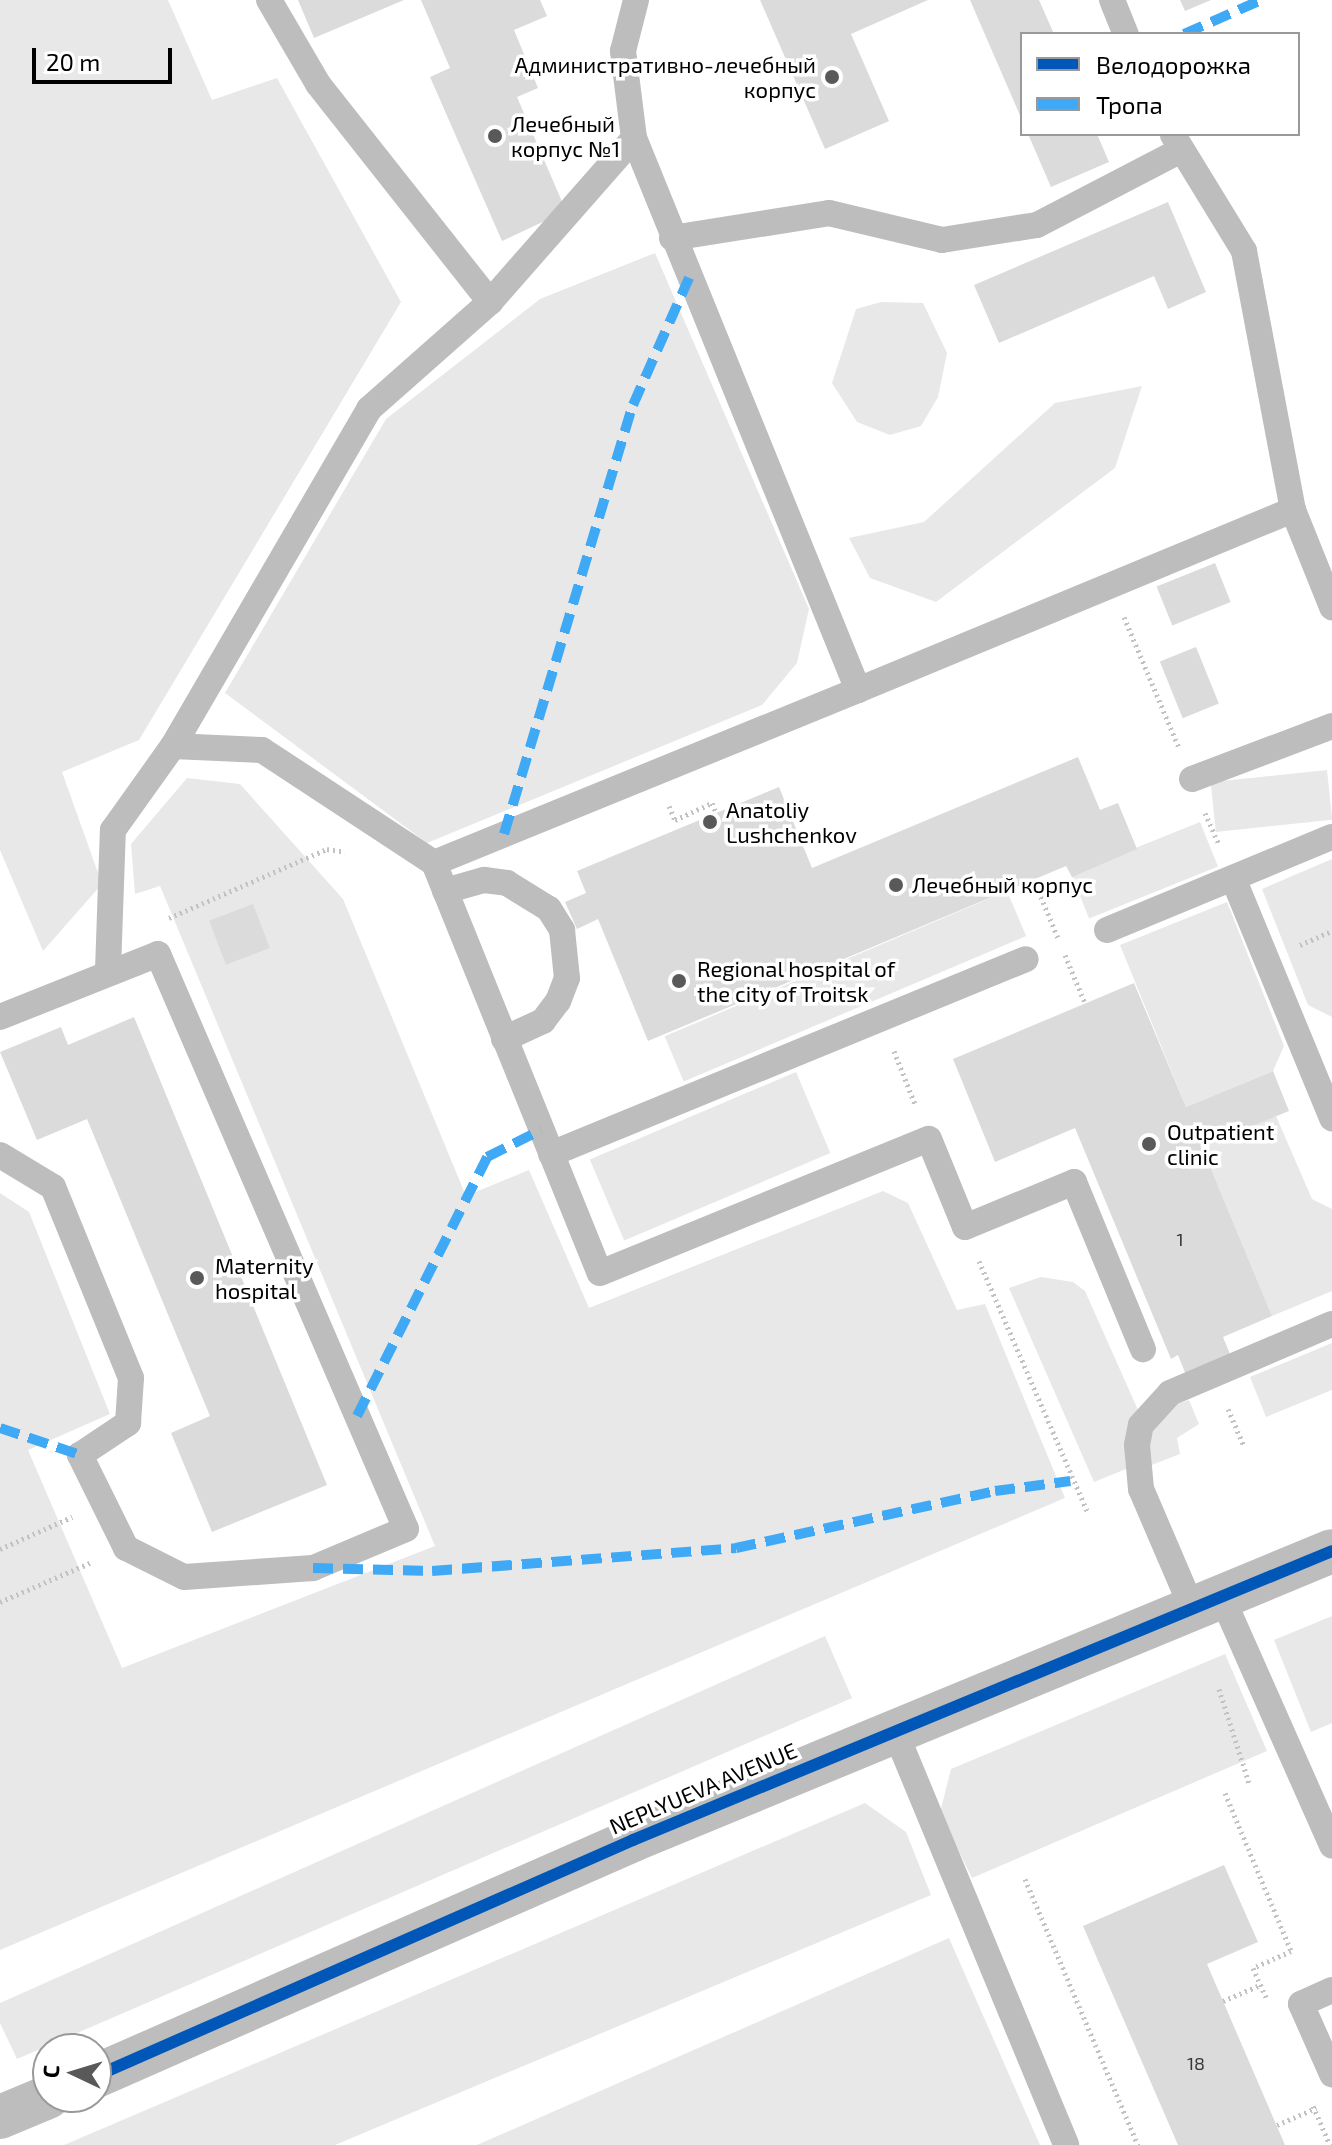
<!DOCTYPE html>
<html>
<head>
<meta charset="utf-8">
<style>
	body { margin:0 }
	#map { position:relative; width:1332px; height:2145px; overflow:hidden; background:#fff; font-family:"Exo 2",sans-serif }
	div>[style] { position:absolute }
	.green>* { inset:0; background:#e8e8e8; transform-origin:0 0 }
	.building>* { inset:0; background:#dbdbdb; transform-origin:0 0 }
	.path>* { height:5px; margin-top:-2.5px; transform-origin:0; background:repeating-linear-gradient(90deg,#c2c2c2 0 2px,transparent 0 6px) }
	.service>* { height:26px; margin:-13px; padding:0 13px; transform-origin:13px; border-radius:13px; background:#bdbdbd }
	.minor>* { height:44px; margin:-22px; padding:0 22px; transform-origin:22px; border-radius:22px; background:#bdbdbd }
	.quiet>* { height:10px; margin-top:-5px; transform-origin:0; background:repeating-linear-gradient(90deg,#3fa9f5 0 20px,transparent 0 30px) }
	.cycleway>* { height:12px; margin:-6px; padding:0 6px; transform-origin:6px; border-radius:6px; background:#0057b8 }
	.dots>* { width:22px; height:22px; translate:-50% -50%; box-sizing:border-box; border:4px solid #fff; border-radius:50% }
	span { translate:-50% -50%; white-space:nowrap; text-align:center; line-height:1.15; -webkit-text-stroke:7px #fff; paint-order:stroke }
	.number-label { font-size:18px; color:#373737 }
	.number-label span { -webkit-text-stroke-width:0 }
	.poi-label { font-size:22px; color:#000 }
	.right { translate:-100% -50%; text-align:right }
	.left { translate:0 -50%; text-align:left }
	.street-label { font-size:22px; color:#000 }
	.legend { position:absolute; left:1020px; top:32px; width:280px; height:104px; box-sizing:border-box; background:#fff; border:2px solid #999; margin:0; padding:10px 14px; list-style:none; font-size:24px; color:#000 }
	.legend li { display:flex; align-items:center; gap:16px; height:40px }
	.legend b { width:40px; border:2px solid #999 }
	.north { position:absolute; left:32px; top:2033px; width:80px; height:80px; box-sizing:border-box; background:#fff; border:2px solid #999; border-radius:50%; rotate:274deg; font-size:22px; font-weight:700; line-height:32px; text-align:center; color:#000 }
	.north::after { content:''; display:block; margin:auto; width:28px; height:36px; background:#595959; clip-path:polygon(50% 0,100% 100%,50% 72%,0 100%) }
	.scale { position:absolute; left:32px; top:48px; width:140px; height:36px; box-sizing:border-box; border:4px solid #000; border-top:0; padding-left:10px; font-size:24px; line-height:28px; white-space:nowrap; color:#000; -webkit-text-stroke:6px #fff; paint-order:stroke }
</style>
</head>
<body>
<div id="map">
	<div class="green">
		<i style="clip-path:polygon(0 0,168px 0,212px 100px,277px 78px,401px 302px,139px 740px,62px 772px,102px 884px,43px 951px,0 850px)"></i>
		<i style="clip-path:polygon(655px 253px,809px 609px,797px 663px,762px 705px,427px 843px,225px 693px,386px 419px,540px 299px)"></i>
		<i style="clip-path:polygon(881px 302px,923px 303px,947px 353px,938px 397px,921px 426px,890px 435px,857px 422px,832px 383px,856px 309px)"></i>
		<i style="clip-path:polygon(1142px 386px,1115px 468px,936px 602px,870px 578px,849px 538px,924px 522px,1055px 403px)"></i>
		<i style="left:1327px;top:770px;width:50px;height:117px;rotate:84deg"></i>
		<i style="clip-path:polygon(187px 778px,240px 784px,343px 899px,466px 1196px,529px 1170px,589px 1308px,883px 1191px,908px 1203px,957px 1310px,985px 1304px,1065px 1498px,0 1950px,0 1193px,29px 1212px,110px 1414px,28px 1450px,122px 1668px,435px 1546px,160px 886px,135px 894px,131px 844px)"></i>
		<i style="left:1200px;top:822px;width:48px;height:139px;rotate:68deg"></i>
		<i style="clip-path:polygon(1332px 859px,1332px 1017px,1308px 1005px,1262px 889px)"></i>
		<i style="left:1007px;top:891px;width:49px;height:372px;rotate:67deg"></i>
		<i style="clip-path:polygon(1227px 902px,1284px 1046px,1273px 1071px,1186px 1107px,1120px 945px)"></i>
		<i style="left:796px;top:1072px;width:88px;height:224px;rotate:67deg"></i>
		<i style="clip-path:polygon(1276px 1116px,1312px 1199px,1332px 1209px,1332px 1291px,1272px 1316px,1202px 1147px)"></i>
		<i style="clip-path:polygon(1041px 1277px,1073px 1282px,1085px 1291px,1138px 1410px,1125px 1440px,1126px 1469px,1094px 1482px,1009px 1288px)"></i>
		<i style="clip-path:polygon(1332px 1343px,1332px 1390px,1266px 1417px,1250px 1377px)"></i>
		<i style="clip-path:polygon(1189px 1400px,1199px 1424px,1177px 1438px,1180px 1454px,1149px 1466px,1149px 1440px,1158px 1421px,1172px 1406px)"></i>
		<i style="clip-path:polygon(1332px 1616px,1332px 1723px,1311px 1732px,1274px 1640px)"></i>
		<i style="clip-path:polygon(825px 1636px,852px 1698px,17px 2059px,0 2023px,0 2003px)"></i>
		<i style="clip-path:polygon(1225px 1654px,1267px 1751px,972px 1878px,940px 1813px,951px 1769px)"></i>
		<i style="clip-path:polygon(865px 1803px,906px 1832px,931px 1895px,335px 2145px,64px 2145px)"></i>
		<i style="clip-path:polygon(949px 1938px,1040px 2145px,477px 2145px)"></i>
	</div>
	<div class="building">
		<i style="clip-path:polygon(298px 0,404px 0,314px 38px)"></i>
		<i style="clip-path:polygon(421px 0,540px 0,547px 16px,514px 30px,538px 88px,517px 97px,566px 211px,502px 241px,430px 77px,450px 68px)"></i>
		<i style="clip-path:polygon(760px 0,928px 0,851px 34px,889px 121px,825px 149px)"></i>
		<i style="clip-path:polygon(970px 0,1039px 0,1054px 34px,1022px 34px,1022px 120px)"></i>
		<i style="clip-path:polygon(1180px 0,1211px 0,1185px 11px)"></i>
		<i style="clip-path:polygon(1028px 134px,1097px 134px,1109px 162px,1051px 187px)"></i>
		<i style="clip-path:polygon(1168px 202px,1206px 292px,1168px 309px,1154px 276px,999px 343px,974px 285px)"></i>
		<i style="left:1215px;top:563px;width:42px;height:63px;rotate:68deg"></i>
		<i style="left:1196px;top:647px;width:61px;height:39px;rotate:68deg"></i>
		<i style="clip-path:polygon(1078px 757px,1100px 810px,1118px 803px,1137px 849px,1072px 877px,1066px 866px,648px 1041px,598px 919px,577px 929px,565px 902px,586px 893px,577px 871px,779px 787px,812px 868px)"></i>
		<i style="left:253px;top:904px;width:47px;height:47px;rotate:69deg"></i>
		<i style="clip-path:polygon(1134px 983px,1186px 1107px,1273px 1071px,1289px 1111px,1202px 1147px,1272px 1316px,1223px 1337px,1237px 1371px,1192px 1390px,1178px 1355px,1171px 1359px,1075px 1128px,995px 1162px,953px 1059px)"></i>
		<i style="clip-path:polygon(134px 1017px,327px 1485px,212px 1532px,171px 1433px,210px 1416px,87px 1119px,37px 1140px,0 1052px,61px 1027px,68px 1045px)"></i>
		<i style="clip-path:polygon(1224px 1865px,1258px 1942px,1207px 1964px,1285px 2145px,1178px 2145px,1083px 1926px)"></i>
	</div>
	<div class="path">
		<i style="left:1124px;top:617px;width:142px;rotate:67.2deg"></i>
		<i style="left:669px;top:806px;width:15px;rotate:67deg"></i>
		<i style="left:675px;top:820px;width:41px;rotate:-24.7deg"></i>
		<i style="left:712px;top:803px;width:11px;rotate:68deg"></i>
		<i style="left:1205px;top:813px;width:34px;rotate:66deg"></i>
		<i style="left:1034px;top:880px;width:63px;rotate:67.5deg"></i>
		<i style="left:169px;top:918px;width:172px;rotate:-23.6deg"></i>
		<i style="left:327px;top:849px;width:18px;rotate:9deg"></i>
		<i style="left:1300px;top:945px;width:35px;rotate:-24deg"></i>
		<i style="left:1065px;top:955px;width:52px;rotate:67.4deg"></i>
		<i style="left:894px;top:1051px;width:57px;rotate:68.4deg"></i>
		<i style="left:979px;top:1261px;width:275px;rotate:66.6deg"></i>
		<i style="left:1228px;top:1409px;width:40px;rotate:66.6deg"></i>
		<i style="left:0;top:1549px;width:79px;rotate:-24deg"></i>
		<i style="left:0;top:1602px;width:100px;rotate:-23.5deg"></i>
		<i style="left:1219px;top:1689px;width:99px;rotate:72.3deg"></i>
		<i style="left:1225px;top:1793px;width:171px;rotate:67.3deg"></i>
		<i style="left:1291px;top:1951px;width:42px;rotate:155.9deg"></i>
		<i style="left:1253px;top:1968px;width:32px;rotate:66deg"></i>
		<i style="left:1025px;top:1879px;width:289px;rotate:67deg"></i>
		<i style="left:1223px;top:2001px;width:40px;rotate:-23.4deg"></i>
		<i style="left:1313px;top:2106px;width:43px;rotate:66.4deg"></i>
		<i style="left:1277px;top:2125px;width:43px;rotate:-23.6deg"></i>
	</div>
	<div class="service">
		<i style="left:269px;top:0;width:97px;rotate:59.7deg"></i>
		<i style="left:318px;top:84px;width:278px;rotate:51.7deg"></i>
		<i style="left:636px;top:0;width:53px;rotate:104.3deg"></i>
		<i style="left:623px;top:51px;width:88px;rotate:82.8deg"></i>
		<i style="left:634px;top:138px;width:596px;rotate:67.91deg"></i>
		<i style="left:858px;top:690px;width:458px;rotate:157.8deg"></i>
		<i style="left:434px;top:863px;width:442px;rotate:68deg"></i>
		<i style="left:600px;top:1273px;width:355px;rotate:-22.2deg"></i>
		<i style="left:929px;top:1139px;width:95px;rotate:67.8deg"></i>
		<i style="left:965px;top:1227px;width:118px;rotate:-22.4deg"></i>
		<i style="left:1074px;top:1182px;width:181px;rotate:67.6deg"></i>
		<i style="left:1112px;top:0;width:37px;rotate:68deg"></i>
		<i style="left:1173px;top:135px;width:136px;rotate:58.5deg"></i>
		<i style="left:1244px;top:251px;width:264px;rotate:79.3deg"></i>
		<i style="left:1293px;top:510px;width:105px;rotate:68.1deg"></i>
		<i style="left:672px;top:238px;width:159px;rotate:-9deg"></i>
		<i style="left:829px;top:213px;width:116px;rotate:13.4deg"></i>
		<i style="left:942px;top:240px;width:96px;rotate:-9deg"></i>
		<i style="left:1037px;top:225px;width:162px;rotate:-27.5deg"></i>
		<i style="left:858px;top:690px;width:471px;rotate:-22.5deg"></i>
		<i style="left:173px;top:746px;width:89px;rotate:2.6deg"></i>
		<i style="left:262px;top:750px;width:206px;rotate:33.3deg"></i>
		<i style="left:1192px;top:779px;width:150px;rotate:-20.7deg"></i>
		<i style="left:1233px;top:878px;width:260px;rotate:67.6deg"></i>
		<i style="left:445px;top:891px;width:41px;rotate:-15.8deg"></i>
		<i style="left:484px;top:880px;width:23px;rotate:7deg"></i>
		<i style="left:507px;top:883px;width:49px;rotate:31.8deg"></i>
		<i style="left:549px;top:909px;width:25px;rotate:58deg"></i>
		<i style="left:562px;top:930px;width:48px;rotate:84.1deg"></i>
		<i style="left:567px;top:978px;width:25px;rotate:111deg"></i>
		<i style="left:558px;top:1001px;width:25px;rotate:127deg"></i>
		<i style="left:543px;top:1021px;width:43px;rotate:155.2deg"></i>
		<i style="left:1107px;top:930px;width:243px;rotate:-22.5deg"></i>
		<i style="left:108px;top:970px;width:140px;rotate:-88deg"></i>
		<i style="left:113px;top:830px;width:103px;rotate:-54.5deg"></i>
		<i style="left:173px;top:746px;width:390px;rotate:-59.8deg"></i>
		<i style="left:369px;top:409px;width:162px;rotate:-41.5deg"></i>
		<i style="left:490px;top:302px;width:218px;rotate:-48.7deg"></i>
		<i style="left:0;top:1017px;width:170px;rotate:-21.7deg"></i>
		<i style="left:158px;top:954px;width:626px;rotate:66.67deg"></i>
		<i style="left:406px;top:1529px;width:101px;rotate:157.2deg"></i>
		<i style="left:313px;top:1568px;width:129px;rotate:176deg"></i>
		<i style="left:184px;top:1577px;width:65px;rotate:-153.4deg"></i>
		<i style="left:126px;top:1548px;width:104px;rotate:-116.3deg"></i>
		<i style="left:80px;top:1455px;width:58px;rotate:-33.7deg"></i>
		<i style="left:128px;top:1423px;width:45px;rotate:-86.2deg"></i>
		<i style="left:131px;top:1378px;width:206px;rotate:-112.2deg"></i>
		<i style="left:53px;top:1187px;width:62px;rotate:-148.9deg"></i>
		<i style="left:551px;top:1154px;width:513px;rotate:-22.32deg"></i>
		<i style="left:1221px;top:1595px;width:274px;rotate:66.1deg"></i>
		<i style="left:1192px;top:1608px;width:129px;rotate:-113.2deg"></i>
		<i style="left:1141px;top:1489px;width:44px;rotate:-95.2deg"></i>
		<i style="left:1137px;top:1445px;width:20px;rotate:-79deg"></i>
		<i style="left:1141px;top:1425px;width:43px;rotate:-47.8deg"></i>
		<i style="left:1170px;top:1393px;width:176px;rotate:-23.1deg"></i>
		<i style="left:894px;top:1729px;width:450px;rotate:67.5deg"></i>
		<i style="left:1332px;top:1990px;width:34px;rotate:156deg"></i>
		<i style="left:1301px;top:2004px;width:77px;rotate:66.1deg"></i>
	</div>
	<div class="minor">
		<i style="left:96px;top:2076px;width:587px;rotate:-23.72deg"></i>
		<i style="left:633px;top:1840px;width:756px;rotate:-22.46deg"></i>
		<i style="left:0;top:2117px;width:52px;rotate:-22.6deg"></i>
	</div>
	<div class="quiet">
		<i style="left:1184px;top:34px;width:84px;rotate:-23.8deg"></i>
		<i style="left:504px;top:834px;width:448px;rotate:-73.3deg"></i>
		<i style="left:633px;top:405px;width:139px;rotate:-66.2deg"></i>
		<i style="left:357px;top:1416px;width:290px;rotate:-63.3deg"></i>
		<i style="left:487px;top:1157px;width:60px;rotate:-26.6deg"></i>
		<i style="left:0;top:1428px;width:84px;rotate:18.6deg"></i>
		<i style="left:313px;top:1568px;width:119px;rotate:1.4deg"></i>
		<i style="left:432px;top:1571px;width:305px;rotate:-4.3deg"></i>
		<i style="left:736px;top:1548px;width:265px;rotate:-12.4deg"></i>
		<i style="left:995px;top:1491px;width:76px;rotate:-7.6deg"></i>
	</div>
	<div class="cycleway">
		<i style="left:96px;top:2076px;width:587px;rotate:-23.72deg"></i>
		<i style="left:633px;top:1840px;width:756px;rotate:-22.46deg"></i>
	</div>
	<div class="dots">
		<i style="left:832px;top:77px;background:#595959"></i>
		<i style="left:495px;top:136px;background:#595959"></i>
		<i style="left:710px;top:822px;background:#595959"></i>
		<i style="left:896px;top:885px;background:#595959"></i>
		<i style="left:679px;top:981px;background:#595959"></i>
		<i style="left:1149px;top:1144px;background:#595959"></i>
		<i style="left:197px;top:1278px;background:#595959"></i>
	</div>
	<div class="number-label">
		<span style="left:1180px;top:1239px">1</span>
		<span style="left:1196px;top:2063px">18</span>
	</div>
	<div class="poi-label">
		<span class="right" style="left:816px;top:77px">Административно-лечебный<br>корпус</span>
		<span class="left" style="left:511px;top:136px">Лечебный<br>корпус №1</span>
		<span class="left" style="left:726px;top:822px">Anatoliy<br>Lushchenkov</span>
		<span class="left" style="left:912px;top:885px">Лечебный корпус</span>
		<span class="left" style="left:697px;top:981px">Regional hospital of<br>the city of Troitsk</span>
		<span class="left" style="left:1167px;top:1144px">Outpatient<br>clinic</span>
		<span class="left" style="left:215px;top:1278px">Maternity<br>hospital</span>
	</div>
	<div class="street-label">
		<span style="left:703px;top:1788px;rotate:-23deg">NEPLYUEVA AVENUE</span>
	</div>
	<ul class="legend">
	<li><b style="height:10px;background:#0057b8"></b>Велодорожка</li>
	<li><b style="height:10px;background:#3fa9f5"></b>Тропа</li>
	</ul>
	<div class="north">С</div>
	<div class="scale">20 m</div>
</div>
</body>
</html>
